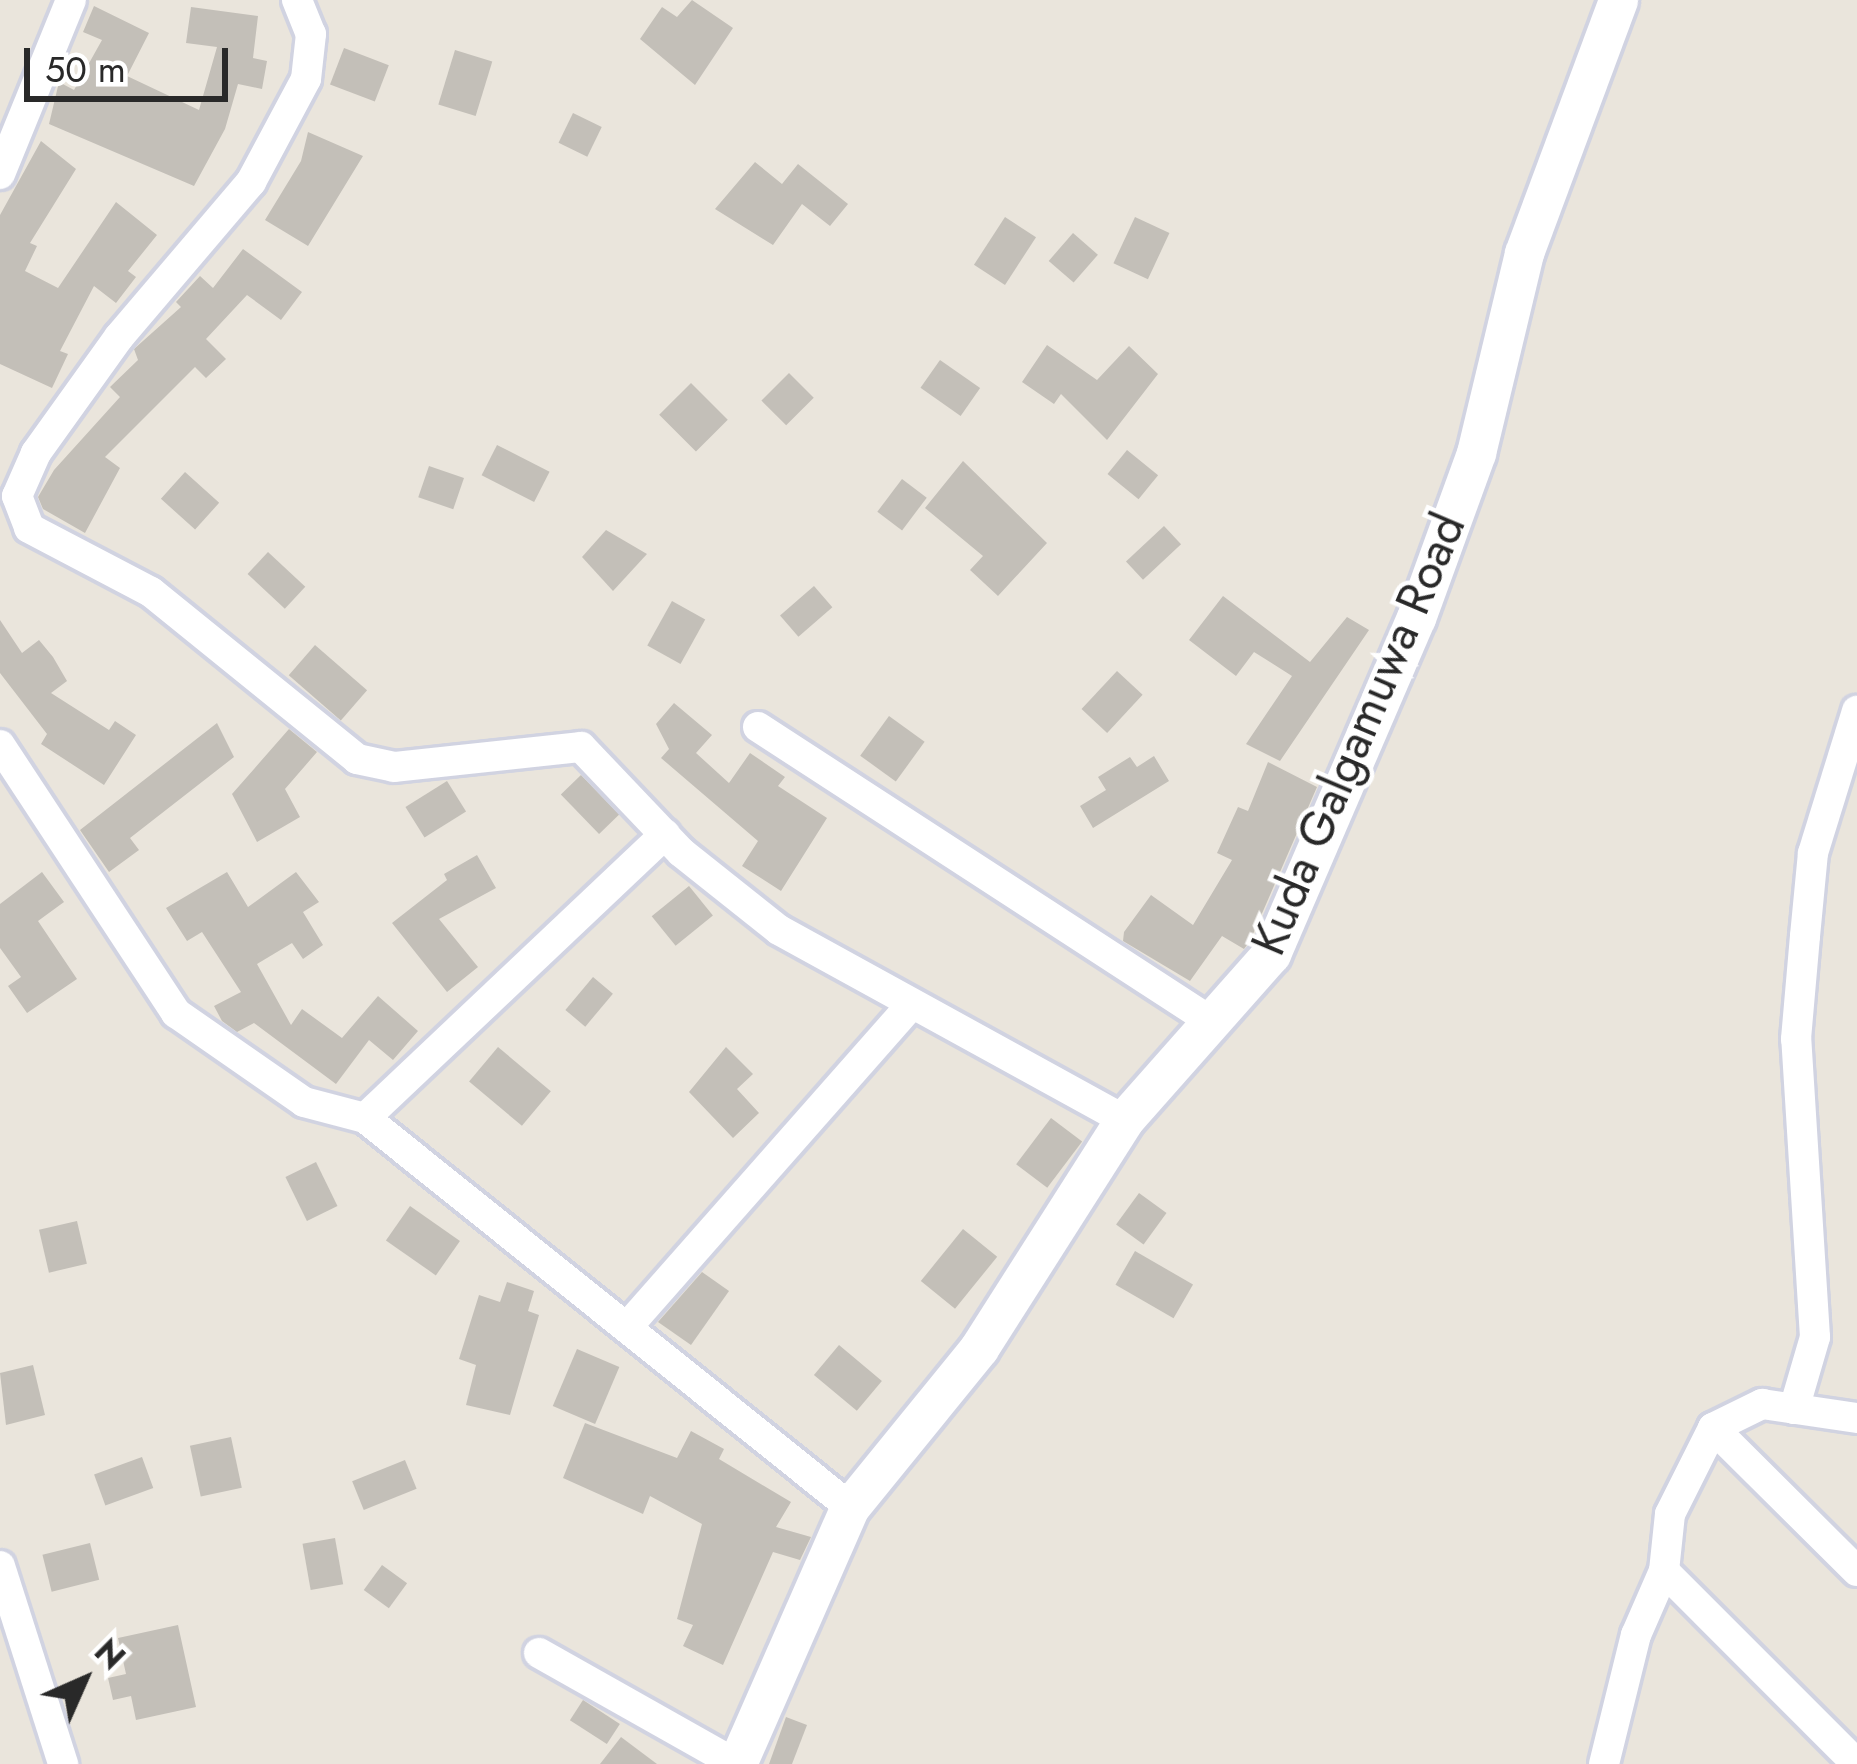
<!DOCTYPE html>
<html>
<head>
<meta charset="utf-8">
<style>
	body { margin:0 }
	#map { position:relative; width:1857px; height:1764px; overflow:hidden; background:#eae5dc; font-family:Jost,sans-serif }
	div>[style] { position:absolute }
	.building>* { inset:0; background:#c3bfb8; transform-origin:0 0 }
	.roads { filter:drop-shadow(3px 0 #d1d3e1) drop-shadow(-3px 0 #d1d3e1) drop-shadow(0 3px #d1d3e1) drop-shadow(0 -3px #d1d3e1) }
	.minor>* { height:30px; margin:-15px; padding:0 15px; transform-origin:15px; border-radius:15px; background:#fff }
	.tertiary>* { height:39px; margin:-19.5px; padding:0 19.5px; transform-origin:19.5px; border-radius:19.5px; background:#fff }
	span { translate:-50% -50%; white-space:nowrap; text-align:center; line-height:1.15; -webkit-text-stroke:9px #fff; paint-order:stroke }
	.street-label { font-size:48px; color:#292929 }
	.north { position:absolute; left:24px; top:1620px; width:120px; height:120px; -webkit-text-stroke:9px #fff; paint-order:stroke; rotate:45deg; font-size:33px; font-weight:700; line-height:48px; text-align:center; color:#292929 }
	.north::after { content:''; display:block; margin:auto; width:42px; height:54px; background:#292929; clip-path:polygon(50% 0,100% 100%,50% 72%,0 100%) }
	.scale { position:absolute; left:24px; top:48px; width:204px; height:54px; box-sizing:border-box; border:6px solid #292929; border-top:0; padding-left:15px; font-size:36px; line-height:42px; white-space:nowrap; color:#292929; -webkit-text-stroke:9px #fff; paint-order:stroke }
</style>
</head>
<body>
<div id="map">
	<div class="building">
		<i style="clip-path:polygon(692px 0,733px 28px,695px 85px,640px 39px,662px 7px,677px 17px)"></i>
		<i style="clip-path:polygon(94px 6px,149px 33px,127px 76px,199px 110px,217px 47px,186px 43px,191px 7px,258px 16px,253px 58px,267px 61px,262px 89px,238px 84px,225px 129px,194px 186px,49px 124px,59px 82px,74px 90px,102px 40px,83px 32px)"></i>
		<i style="left:344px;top:48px;width:48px;height:39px;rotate:21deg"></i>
		<i style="left:455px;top:50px;width:39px;height:57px;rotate:17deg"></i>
		<i style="left:573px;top:113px;width:32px;height:33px;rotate:26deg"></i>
		<i style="clip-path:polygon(308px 132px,363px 156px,308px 246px,265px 220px,301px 161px)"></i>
		<i style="clip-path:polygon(41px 141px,76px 169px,30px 243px,37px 246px,25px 271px,58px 288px,116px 202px,157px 235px,128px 271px,136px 277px,116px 303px,94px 286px,60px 351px,68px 354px,52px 388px,0 364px,0 215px)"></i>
		<i style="clip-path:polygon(755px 162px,782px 184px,798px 164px,848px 204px,830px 226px,802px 204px,773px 245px,715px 209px)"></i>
		<i style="left:1005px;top:217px;width:37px;height:57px;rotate:33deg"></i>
		<i style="left:1135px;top:217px;width:38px;height:51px;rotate:25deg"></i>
		<i style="left:1073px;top:233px;width:33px;height:37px;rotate:41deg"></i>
		<i style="clip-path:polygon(243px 249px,302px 292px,281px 320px,247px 295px,206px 339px,226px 359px,206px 378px,195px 367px,105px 457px,120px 468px,85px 533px,43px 509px,38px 497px,54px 470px,120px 397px,110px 387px,138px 360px,134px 349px,181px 307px,176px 302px,200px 276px,213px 288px)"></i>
		<i style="clip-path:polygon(1047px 345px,1097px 380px,1129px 346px,1158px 374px,1107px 440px,1061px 394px,1054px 404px,1022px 382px)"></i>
		<i style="left:940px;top:360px;width:49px;height:34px;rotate:35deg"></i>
		<i style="left:789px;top:373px;width:35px;height:39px;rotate:45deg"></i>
		<i style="left:691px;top:383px;width:52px;height:45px;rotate:45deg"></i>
		<i style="left:497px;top:445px;width:59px;height:34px;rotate:27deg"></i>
		<i style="left:1127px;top:450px;width:40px;height:31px;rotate:39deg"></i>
		<i style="clip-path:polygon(963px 461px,1047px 543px,998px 596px,970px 570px,983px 556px,925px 508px)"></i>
		<i style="left:429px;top:466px;width:37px;height:33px;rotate:19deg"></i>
		<i style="left:185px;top:472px;width:46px;height:36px;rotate:42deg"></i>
		<i style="left:902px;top:479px;width:31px;height:41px;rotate:37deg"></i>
		<i style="left:1164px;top:526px;width:25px;height:52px;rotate:47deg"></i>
		<i style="clip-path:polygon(606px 530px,647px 554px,613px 591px,582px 557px)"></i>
		<i style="left:268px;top:552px;width:51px;height:30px;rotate:43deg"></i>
		<i style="left:814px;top:586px;width:28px;height:45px;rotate:49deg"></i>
		<i style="clip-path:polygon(1223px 596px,1310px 662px,1347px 617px,1369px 630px,1280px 761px,1246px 744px,1292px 676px,1254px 652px,1236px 676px,1189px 640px)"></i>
		<i style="left:672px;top:601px;width:38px;height:51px;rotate:29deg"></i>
		<i style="clip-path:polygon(0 620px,22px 653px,39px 640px,53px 657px,67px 681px,51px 693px,109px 730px,115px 721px,136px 735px,104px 785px,41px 744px,47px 734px,0 673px)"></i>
		<i style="left:315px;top:645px;width:69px;height:40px;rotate:41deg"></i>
		<i style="left:1117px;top:671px;width:35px;height:52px;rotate:43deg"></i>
		<i style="clip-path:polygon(674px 703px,712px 735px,696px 753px,729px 783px,750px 753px,785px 777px,778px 786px,827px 818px,781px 891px,742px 866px,758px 841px,661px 758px,669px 749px,656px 724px)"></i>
		<i style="left:889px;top:716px;width:44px;height:49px;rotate:36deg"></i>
		<i style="clip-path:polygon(217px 723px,234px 757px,130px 838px,139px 850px,109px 872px,80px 830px)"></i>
		<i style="clip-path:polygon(289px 729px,317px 752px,285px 789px,300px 817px,257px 842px,232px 794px)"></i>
		<i style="clip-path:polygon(1154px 756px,1169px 781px,1093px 828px,1080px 806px,1106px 790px,1098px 777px,1130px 757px,1137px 767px)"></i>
		<i style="clip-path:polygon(1268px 762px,1317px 787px,1250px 941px,1244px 949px,1222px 936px,1190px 981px,1123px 941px,1124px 932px,1151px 895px,1193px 925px,1232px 860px,1217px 853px,1238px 807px,1248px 811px)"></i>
		<i style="left:581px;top:775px;width:55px;height:28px;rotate:46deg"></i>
		<i style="left:447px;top:781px;width:36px;height:49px;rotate:58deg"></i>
		<i style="clip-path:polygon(477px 855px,496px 888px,439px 919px,478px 967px,447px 992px,392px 923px,447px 880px,444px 874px)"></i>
		<i style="clip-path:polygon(42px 872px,64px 902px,38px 921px,77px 979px,27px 1013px,8px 986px,21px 977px,0 948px,0 904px)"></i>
		<i style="clip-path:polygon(227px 872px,248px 907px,296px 872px,319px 902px,303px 912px,323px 945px,303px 959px,292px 943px,257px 964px,291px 1025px,302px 1009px,342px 1038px,378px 996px,418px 1031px,393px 1060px,369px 1040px,336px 1084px,254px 1023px,237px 1032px,222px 1021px,214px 1006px,241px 992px,202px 932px,187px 941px,166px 908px)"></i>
		<i style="left:689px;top:886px;width:38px;height:48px;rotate:51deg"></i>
		<i style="left:593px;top:977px;width:26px;height:43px;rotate:40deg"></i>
		<i style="left:498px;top:1047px;width:69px;height:45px;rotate:40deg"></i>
		<i style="clip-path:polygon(726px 1047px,753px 1074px,737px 1089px,759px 1113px,733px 1138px,689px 1092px)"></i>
		<i style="left:1051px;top:1118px;width:39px;height:58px;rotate:37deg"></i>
		<i style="left:316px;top:1162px;width:49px;height:34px;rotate:64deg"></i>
		<i style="left:1139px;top:1193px;width:34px;height:39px;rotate:36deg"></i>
		<i style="left:410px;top:1206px;width:61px;height:42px;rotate:35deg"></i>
		<i style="left:77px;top:1221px;width:44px;height:39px;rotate:77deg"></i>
		<i style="left:963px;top:1229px;width:44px;height:67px;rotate:39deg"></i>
		<i style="left:1135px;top:1251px;width:67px;height:39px;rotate:30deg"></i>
		<i style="clip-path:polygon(702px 1272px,729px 1291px,691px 1345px,658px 1322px)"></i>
		<i style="clip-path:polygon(507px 1282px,534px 1291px,528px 1311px,539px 1315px,510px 1415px,466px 1405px,476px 1365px,459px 1359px,479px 1295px,500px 1302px)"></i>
		<i style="left:839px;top:1345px;width:56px;height:39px;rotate:40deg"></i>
		<i style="left:577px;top:1349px;width:46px;height:62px;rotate:23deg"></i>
		<i style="clip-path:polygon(33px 1365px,45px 1415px,6px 1425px,0 1373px)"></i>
		<i style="clip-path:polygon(585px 1423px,677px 1458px,691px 1431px,724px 1449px,719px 1459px,791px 1502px,776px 1527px,811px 1537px,800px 1560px,773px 1552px,723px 1665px,683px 1646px,693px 1625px,677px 1619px,702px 1524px,650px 1496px,643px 1514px,563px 1478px)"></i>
		<i style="left:231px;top:1437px;width:52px;height:42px;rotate:78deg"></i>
		<i style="left:142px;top:1457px;width:33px;height:51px;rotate:70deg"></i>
		<i style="left:405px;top:1460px;width:31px;height:57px;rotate:68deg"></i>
		<i style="left:335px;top:1538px;width:47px;height:33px;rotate:80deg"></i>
		<i style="left:90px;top:1543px;width:38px;height:49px;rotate:76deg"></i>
		<i style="left:382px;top:1565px;width:31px;height:31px;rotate:36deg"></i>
		<i style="clip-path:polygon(178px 1625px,196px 1707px,136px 1720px,131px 1696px,113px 1700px,108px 1678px,126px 1674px,118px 1638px)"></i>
		<i style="left:583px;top:1700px;width:44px;height:24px;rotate:33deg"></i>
		<i style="clip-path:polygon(786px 1717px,807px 1725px,792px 1764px,769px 1764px)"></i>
		<i style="clip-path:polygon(621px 1737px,657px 1764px,600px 1764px)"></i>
	</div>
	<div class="roads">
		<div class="minor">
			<i style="left:297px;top:0;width:37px;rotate:68deg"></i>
			<i style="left:311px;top:34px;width:45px;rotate:96.3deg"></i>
			<i style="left:306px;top:79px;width:117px;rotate:118.1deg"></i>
			<i style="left:251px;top:182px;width:204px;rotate:130.4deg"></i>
			<i style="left:119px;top:337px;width:143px;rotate:125.6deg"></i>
			<i style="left:36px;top:453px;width:47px;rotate:113.8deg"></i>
			<i style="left:17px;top:496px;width:34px;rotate:69deg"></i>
			<i style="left:29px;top:528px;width:138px;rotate:27.7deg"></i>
			<i style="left:151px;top:592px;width:265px;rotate:39deg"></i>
			<i style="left:357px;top:759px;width:38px;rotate:12deg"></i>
			<i style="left:394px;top:767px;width:188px;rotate:-6.1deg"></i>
			<i style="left:581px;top:747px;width:145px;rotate:46.4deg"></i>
			<i style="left:681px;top:852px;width:125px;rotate:38.5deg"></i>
			<i style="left:779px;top:930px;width:394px;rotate:28.8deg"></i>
			<i style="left:0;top:174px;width:188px;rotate:-67.8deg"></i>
			<i style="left:758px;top:727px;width:541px;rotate:33.01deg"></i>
			<i style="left:0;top:745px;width:321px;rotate:56.7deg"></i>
			<i style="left:176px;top:1013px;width:156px;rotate:34.8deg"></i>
			<i style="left:304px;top:1102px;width:63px;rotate:14.7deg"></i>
			<i style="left:365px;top:1118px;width:622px;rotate:38.73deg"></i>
			<i style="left:365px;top:1118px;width:413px;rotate:-43.4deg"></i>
			<i style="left:628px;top:1326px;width:429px;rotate:-48.6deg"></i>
			<i style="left:1794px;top:1409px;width:75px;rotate:-73.7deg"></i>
			<i style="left:1815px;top:1337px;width:299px;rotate:-93.6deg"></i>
			<i style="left:1796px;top:1039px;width:103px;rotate:-85deg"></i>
			<i style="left:1805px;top:936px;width:83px;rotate:-84.5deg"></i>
			<i style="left:1813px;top:853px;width:149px;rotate:-72.8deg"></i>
			<i style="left:1713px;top:1428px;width:203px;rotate:44.8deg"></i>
			<i style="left:0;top:1566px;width:208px;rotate:72.3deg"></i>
			<i style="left:1664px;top:1571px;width:273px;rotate:45deg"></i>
			<i style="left:539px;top:1653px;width:226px;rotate:29.4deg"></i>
			<i style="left:1604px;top:1764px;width:133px;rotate:-76.1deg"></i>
			<i style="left:1636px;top:1635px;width:70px;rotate:-66.4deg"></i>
			<i style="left:1664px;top:1571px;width:57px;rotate:-84deg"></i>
			<i style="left:1670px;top:1514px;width:96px;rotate:-63.4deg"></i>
			<i style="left:1713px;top:1428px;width:55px;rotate:-26.1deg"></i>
			<i style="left:1762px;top:1404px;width:96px;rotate:8.4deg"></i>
		</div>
		<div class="tertiary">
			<i style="left:737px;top:1764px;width:281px;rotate:-66.3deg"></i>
			<i style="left:850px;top:1507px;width:205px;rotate:-50.9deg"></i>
			<i style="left:979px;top:1348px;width:270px;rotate:-57.5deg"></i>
			<i style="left:1124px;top:1120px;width:222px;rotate:-48.5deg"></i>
			<i style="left:1271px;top:954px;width:366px;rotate:-66.7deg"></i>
			<i style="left:1416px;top:618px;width:176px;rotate:-70deg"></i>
			<i style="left:1476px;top:453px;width:206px;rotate:-76.5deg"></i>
			<i style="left:1524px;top:253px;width:270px;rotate:-69.6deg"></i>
		</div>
	</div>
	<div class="street-label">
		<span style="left:1358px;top:734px;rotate:-67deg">Kuda Galgamuwa Road</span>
	</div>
	<div class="north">N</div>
	<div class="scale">50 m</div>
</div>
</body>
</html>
